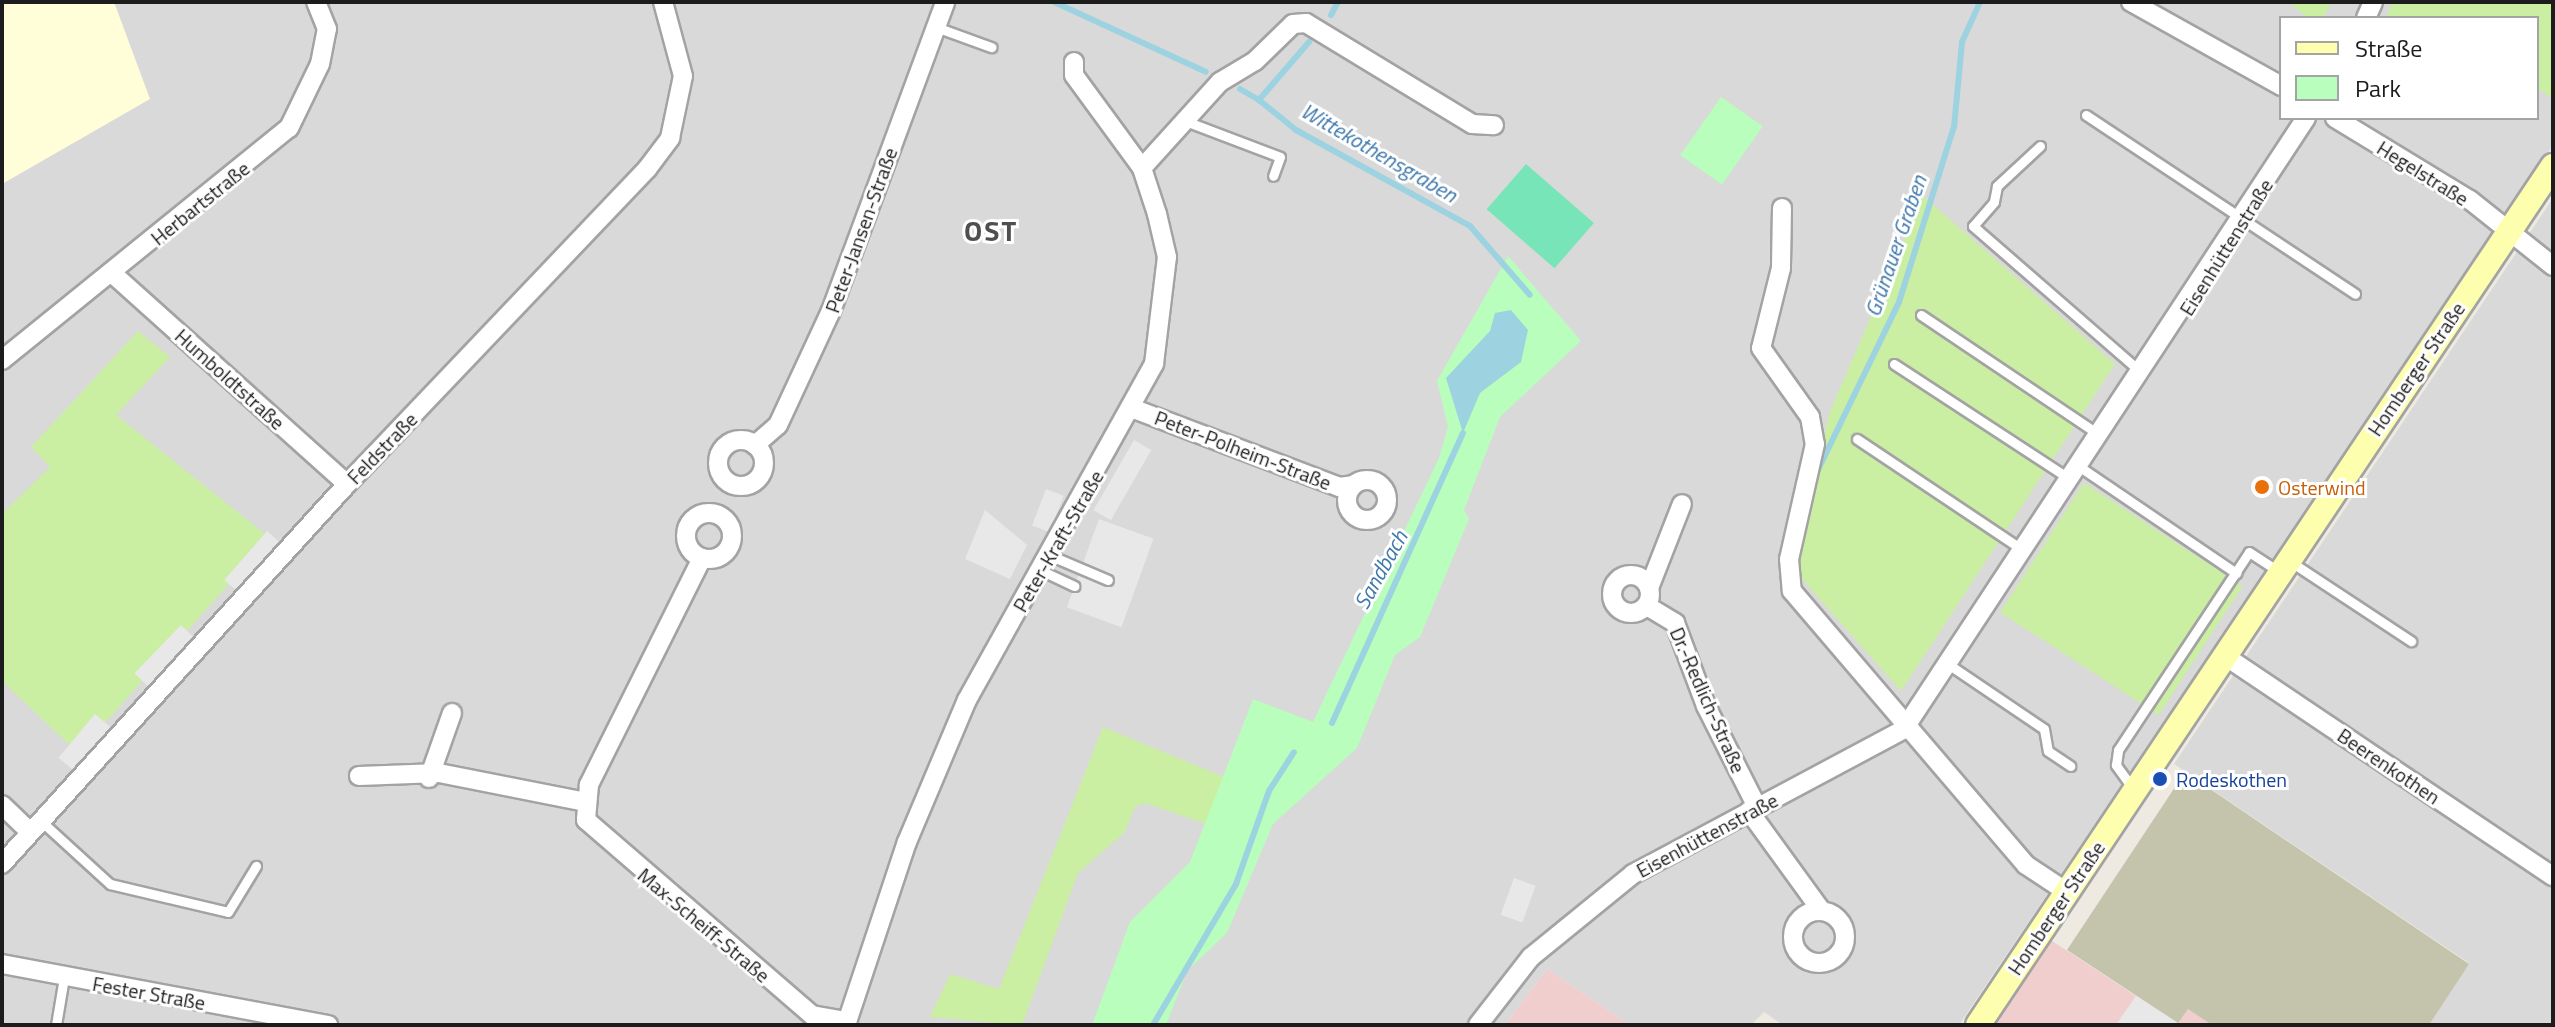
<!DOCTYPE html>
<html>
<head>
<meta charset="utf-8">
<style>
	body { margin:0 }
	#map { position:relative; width:2555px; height:1027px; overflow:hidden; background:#efeae1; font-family:"Titillium Web",sans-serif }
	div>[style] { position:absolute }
	.residential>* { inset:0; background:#dad9d9 }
	.commercial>* { inset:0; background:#f1cece }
	.education>* { inset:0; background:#fffed9 }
	.construction>* { inset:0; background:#c4c3ac }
	.grass>* { inset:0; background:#caeea2; transform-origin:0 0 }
	.park>* { inset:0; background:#b9febc; transform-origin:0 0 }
	.pitch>* { inset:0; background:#77e5b7; transform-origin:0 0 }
	.parking>* { inset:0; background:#e8e8e8; transform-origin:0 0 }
	.water>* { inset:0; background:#9dd3e0 }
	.stream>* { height:6px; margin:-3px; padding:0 3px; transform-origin:3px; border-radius:3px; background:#9dd3e0 }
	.roads { filter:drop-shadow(2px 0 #a3a3a3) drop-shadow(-2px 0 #a3a3a3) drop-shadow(0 2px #a3a3a3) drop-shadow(0 -2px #a3a3a3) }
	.lane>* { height:9px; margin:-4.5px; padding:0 4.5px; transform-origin:4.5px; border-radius:4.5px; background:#fff }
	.street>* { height:18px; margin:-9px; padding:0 9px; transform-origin:9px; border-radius:9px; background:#fff }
	.street>.ring { margin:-9px; padding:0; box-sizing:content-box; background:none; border:18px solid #fff; border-radius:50% }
	.secondary>* { height:24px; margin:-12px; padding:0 12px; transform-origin:12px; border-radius:12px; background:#fdffaf }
	.dots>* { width:22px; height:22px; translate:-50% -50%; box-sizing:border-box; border:4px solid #fff; border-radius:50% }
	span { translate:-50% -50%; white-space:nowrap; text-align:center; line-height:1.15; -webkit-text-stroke:6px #fff; paint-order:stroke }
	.street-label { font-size:20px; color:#1c1c1c }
	.food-label { font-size:20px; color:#c56008 }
	.left { translate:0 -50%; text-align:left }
	.transit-label { font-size:20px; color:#164399 }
	.water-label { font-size:22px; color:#3f79ab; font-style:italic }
	.district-label { font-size:28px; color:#4f4f4f; font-weight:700; letter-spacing:2px }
	.frame { position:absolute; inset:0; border:4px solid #1c1c1c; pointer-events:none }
	.legend { position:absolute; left:2279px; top:16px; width:260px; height:104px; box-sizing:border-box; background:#fff; border:2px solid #a4a4a4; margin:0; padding:10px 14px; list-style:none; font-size:24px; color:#1c1c1c }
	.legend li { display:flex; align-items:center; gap:16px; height:40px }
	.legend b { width:40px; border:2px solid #a4a4a4 }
</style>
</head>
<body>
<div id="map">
	<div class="residential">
		<i style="clip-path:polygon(evenodd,2px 2px,2553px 2px,2553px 145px,1959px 1025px,1783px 1025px,1764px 1012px,1751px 1025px,1630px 1025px,1547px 969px,1505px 1025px,2px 1025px,2px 2px,2281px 18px,2537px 18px,2537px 118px,2281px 118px,2281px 18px)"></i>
		<i style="clip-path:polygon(2553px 198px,2553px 1025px,2429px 1025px,2469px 963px,2174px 764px)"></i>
	</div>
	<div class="commercial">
		<i style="clip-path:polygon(2040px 933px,2177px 1023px,2187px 1008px,2212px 1025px,1978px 1025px)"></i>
		<i style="clip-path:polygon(1547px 969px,1630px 1025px,1505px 1025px)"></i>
	</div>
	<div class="education">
		<i style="clip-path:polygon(2px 2px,114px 2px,150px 99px,2px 184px)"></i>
	</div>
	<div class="construction">
		<i style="clip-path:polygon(2185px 772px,2469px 964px,2429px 1025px,2212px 1025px,2188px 1009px,2178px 1023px,2067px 950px)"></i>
	</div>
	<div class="grass">
		<i style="clip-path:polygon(2289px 2px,2331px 2px,2323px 18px,2307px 18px)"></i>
		<i style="clip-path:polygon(2393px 2px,2553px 2px,2553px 99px,2537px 88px,2537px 18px,2386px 18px)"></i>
		<i style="clip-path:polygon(1923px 196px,2115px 364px,1901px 691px,1795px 571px,1829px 414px)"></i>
		<i style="clip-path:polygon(138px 331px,170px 357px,116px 415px,270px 538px,78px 753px,2px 681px,2px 514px,50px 467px,31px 447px)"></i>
		<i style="left:2084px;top:483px;width:189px;height:154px;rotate:33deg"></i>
		<i style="clip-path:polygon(1103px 727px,1224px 777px,1206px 824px,1145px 803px,1135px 807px,1124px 833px,1078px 873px,1022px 1025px,930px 1017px,950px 974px,999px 989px)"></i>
	</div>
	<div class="park">
		<i style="left:1721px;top:97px;width:51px;height:71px;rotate:35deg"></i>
		<i style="clip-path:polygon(1508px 256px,1581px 341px,1500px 417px,1464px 510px,1469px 519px,1420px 637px,1395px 655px,1357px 748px,1273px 824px,1227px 933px,1187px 971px,1166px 1025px,1092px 1025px,1130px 922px,1190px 862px,1253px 699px,1313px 722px,1439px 458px,1448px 427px,1437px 381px)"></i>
	</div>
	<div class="pitch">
		<i style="left:1526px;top:164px;width:90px;height:60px;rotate:41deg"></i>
	</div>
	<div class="parking">
		<i style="left:1134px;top:440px;width:20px;height:81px;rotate:30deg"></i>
		<i style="left:1046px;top:489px;width:19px;height:39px;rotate:21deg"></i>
		<i style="clip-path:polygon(985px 510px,1027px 545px,1010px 579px,965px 559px)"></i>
		<i style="left:1099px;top:519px;width:58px;height:94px;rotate:20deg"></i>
		<i style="left:267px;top:531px;width:30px;height:65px;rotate:41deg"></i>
		<i style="left:181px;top:625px;width:29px;height:67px;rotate:44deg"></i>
		<i style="left:95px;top:714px;width:33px;height:57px;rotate:40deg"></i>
		<i style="left:1514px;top:878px;width:23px;height:39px;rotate:20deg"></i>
		<i style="clip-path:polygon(2136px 996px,2181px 1025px,2116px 1025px)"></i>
	</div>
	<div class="water">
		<i style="clip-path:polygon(1511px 310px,1528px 330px,1521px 362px,1480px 393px,1463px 433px,1446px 378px,1490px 331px,1495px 313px)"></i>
	</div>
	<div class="stream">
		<i style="left:1054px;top:2px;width:167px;rotate:24.7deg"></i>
		<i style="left:1331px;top:15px;width:15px;rotate:-62deg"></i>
		<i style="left:1309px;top:42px;width:77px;rotate:130.8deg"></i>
		<i style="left:1259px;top:100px;width:48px;rotate:39deg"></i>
		<i style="left:1296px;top:130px;width:199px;rotate:28.9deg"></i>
		<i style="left:1470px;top:226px;width:91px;rotate:49deg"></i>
		<i style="left:1240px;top:89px;width:22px;rotate:30deg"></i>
		<i style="left:1816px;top:474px;width:191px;rotate:-64.2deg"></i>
		<i style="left:1899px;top:302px;width:183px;rotate:-72.6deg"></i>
		<i style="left:1954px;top:127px;width:85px;rotate:-84.6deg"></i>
		<i style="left:1962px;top:42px;width:44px;rotate:-65.8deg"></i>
		<i style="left:1332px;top:723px;width:318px;rotate:-65.7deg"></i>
		<i style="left:1153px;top:1025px;width:164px;rotate:-59.5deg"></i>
		<i style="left:1236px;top:884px;width:99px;rotate:-70.5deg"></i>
		<i style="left:1269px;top:791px;width:46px;rotate:-57.3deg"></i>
	</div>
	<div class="roads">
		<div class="lane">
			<i style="left:936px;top:27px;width:59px;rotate:20deg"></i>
			<i style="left:2086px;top:115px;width:323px;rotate:33.6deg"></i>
			<i style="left:1188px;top:122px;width:98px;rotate:20.8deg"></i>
			<i style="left:1280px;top:157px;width:20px;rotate:110deg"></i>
			<i style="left:2040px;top:146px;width:59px;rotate:137.1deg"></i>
			<i style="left:1997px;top:186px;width:16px;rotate:101deg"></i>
			<i style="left:1994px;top:202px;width:32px;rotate:131deg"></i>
			<i style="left:1973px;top:226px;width:223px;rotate:41deg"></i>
			<i style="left:1921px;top:315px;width:213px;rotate:33.9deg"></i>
			<i style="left:1894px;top:364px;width:212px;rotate:33.2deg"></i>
			<i style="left:1857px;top:439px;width:201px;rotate:33.8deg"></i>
			<i style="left:2080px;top:467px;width:189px;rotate:34.2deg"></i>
			<i style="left:1049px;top:555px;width:64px;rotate:23deg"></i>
			<i style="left:2291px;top:562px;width:144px;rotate:33.4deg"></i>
			<i style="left:1040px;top:570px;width:38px;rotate:25deg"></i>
			<i style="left:1951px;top:666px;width:112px;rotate:34.1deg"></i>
			<i style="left:2044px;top:729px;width:22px;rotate:80deg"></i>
			<i style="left:2048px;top:751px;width:27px;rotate:34deg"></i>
			<i style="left:2134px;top:790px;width:31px;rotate:-126deg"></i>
			<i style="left:2116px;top:765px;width:15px;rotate:-82deg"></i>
			<i style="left:2118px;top:750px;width:237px;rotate:-56.5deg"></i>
			<i style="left:2249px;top:552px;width:37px;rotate:33deg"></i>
			<i style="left:42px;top:822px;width:92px;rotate:42.4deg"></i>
			<i style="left:110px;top:884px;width:121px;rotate:13.3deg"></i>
			<i style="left:228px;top:912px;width:54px;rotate:-58.7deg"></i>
			<i style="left:56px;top:1025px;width:49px;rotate:-80.5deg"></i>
		</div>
		<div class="street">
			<i style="left:2131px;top:2px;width:172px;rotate:29.2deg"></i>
			<i style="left:2366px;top:18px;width:17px;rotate:-66deg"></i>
			<i style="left:2335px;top:118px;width:158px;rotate:31.3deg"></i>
			<i style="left:2470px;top:200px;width:106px;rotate:38.5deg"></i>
			<i style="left:1142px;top:168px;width:116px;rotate:-47.8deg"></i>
			<i style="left:1220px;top:82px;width:41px;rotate:-31deg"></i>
			<i style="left:1255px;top:61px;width:53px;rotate:-44.2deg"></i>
			<i style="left:1293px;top:24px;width:13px;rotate:-4deg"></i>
			<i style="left:1306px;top:23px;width:194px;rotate:31.3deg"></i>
			<i style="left:1472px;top:124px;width:22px;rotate:3deg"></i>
			<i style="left:1782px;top:208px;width:60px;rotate:91deg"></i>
			<i style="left:1781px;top:268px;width:82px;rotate:104deg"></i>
			<i style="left:1761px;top:348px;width:85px;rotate:54.6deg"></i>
			<i style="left:1810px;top:417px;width:27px;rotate:80deg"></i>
			<i style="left:1815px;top:444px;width:118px;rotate:102.7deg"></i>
			<i style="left:1789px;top:559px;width:32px;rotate:85deg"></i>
			<i style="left:1792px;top:591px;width:360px;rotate:49.5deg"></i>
			<i style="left:2026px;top:865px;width:49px;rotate:33.4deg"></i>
			<i style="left:113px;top:274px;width:314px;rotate:41.9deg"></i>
			<i style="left:2px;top:360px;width:369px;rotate:-39deg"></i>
			<i style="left:289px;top:128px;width:71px;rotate:-64.2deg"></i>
			<i style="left:320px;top:64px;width:36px;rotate:-79deg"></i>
			<i style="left:327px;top:29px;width:29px;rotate:-112deg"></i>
			<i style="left:1134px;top:409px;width:219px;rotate:20.8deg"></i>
			<i style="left:1339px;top:487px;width:14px;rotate:-8deg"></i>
			<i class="ring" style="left:718px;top:440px;width:28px;height:28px"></i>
			<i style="left:755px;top:445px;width:30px;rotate:-41deg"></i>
			<i style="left:778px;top:425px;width:126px;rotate:-65.1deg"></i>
			<i style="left:831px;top:311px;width:329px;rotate:-69.7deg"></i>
			<i class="ring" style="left:1347px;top:480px;width:22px;height:22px"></i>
			<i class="ring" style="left:686px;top:513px;width:28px;height:28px"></i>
			<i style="left:702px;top:558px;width:254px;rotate:116.5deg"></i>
			<i style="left:589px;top:785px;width:35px;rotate:95deg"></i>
			<i style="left:586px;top:820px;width:298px;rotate:40.8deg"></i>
			<i style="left:812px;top:1015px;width:36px;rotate:10deg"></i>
			<i class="ring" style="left:1612px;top:575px;width:20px;height:20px"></i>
			<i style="left:1649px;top:588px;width:90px;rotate:-68.6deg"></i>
			<i style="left:1647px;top:606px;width:33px;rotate:31deg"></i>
			<i style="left:1675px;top:623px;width:89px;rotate:69.5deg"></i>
			<i style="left:1706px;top:706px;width:113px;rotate:63.2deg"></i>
			<i style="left:2225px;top:656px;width:395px;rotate:33.9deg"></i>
			<i style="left:359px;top:776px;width:80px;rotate:-2.1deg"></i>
			<i style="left:439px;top:773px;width:149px;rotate:11.2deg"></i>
			<i style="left:429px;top:778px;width:69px;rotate:-70.5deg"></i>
			<i style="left:2px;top:805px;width:39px;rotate:44deg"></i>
			<i style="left:1749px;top:811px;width:122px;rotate:54deg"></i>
			<i style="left:2px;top:864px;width:513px;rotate:-47.76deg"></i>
			<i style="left:347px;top:484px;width:435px;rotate:-46.4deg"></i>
			<i style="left:647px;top:169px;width:39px;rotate:-53deg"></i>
			<i style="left:670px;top:138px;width:63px;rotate:-78.2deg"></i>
			<i style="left:683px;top:76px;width:77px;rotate:-105.1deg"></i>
			<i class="ring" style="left:1793px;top:911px;width:34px;height:34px"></i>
			<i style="left:2px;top:964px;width:332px;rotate:10.6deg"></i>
			<i style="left:846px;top:1025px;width:193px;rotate:-71.6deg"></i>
			<i style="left:907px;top:842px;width:154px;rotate:-67.1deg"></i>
			<i style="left:967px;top:700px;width:385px;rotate:-60.9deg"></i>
			<i style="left:1154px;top:364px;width:108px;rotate:-83.1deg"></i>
			<i style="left:1167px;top:257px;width:44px;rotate:-103.1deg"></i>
			<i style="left:1157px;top:214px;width:48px;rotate:-108.1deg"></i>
			<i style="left:1142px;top:168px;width:115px;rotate:-126.2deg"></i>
			<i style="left:1074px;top:75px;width:13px;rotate:-90deg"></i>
			<i style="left:1478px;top:1025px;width:86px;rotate:-52.1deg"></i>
			<i style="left:1531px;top:957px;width:132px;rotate:-39.1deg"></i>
			<i style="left:1633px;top:874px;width:307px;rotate:-28.1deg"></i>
			<i style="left:1904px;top:729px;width:731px;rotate:-56.66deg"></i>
		</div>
		<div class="secondary">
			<i style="left:1978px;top:1025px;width:1034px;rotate:-56.2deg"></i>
		</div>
	</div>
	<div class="dots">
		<i style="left:2262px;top:487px;background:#e8710a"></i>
		<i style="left:2160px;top:779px;background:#1a4fb4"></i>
	</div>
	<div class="street-label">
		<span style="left:2423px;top:173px;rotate:32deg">Hegelstraße</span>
		<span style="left:200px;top:203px;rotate:-39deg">Herbartstraße</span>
		<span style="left:861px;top:230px;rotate:-70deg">Peter-Jansen-Straße</span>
		<span style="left:2226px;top:247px;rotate:-58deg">Eisenhüttenstraße</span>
		<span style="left:2416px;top:369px;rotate:-56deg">Homberger Straße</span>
		<span style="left:230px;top:379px;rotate:42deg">Humboldtstraße</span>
		<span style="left:382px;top:448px;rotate:-46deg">Feldstraße</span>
		<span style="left:1243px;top:450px;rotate:21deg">Peter-Polheim-Straße</span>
		<span style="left:1058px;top:541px;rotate:-60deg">Peter-Kraft-Straße</span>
		<span style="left:1708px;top:700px;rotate:66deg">Dr.-Redlich-Straße</span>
		<span style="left:2389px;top:766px;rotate:34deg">Beerenkothen</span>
		<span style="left:1707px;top:835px;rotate:-28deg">Eisenhüttenstraße</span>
		<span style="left:2056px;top:908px;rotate:-56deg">Homberger Straße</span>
		<span style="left:704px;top:925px;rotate:40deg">Max-Scheiff-Straße</span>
		<span style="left:149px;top:993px;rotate:10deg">Fester Straße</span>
	</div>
	<div class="food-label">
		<span class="left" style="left:2278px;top:487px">Osterwind</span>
	</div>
	<div class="transit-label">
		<span class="left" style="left:2176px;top:779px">Rodeskothen</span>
	</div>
	<div class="water-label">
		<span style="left:1379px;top:153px;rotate:30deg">Wittekothensgraben</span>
		<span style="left:1896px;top:246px;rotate:-71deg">Grünauer Graben</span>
		<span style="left:1381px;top:570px;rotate:-61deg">Sandbach</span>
	</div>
	<div class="district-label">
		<span style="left:991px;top:231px">OST</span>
	</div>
	<div class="frame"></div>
	<ul class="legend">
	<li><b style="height:10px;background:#fdffaf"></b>Straße</li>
	<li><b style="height:22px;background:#b9febc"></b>Park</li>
	</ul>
</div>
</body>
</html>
